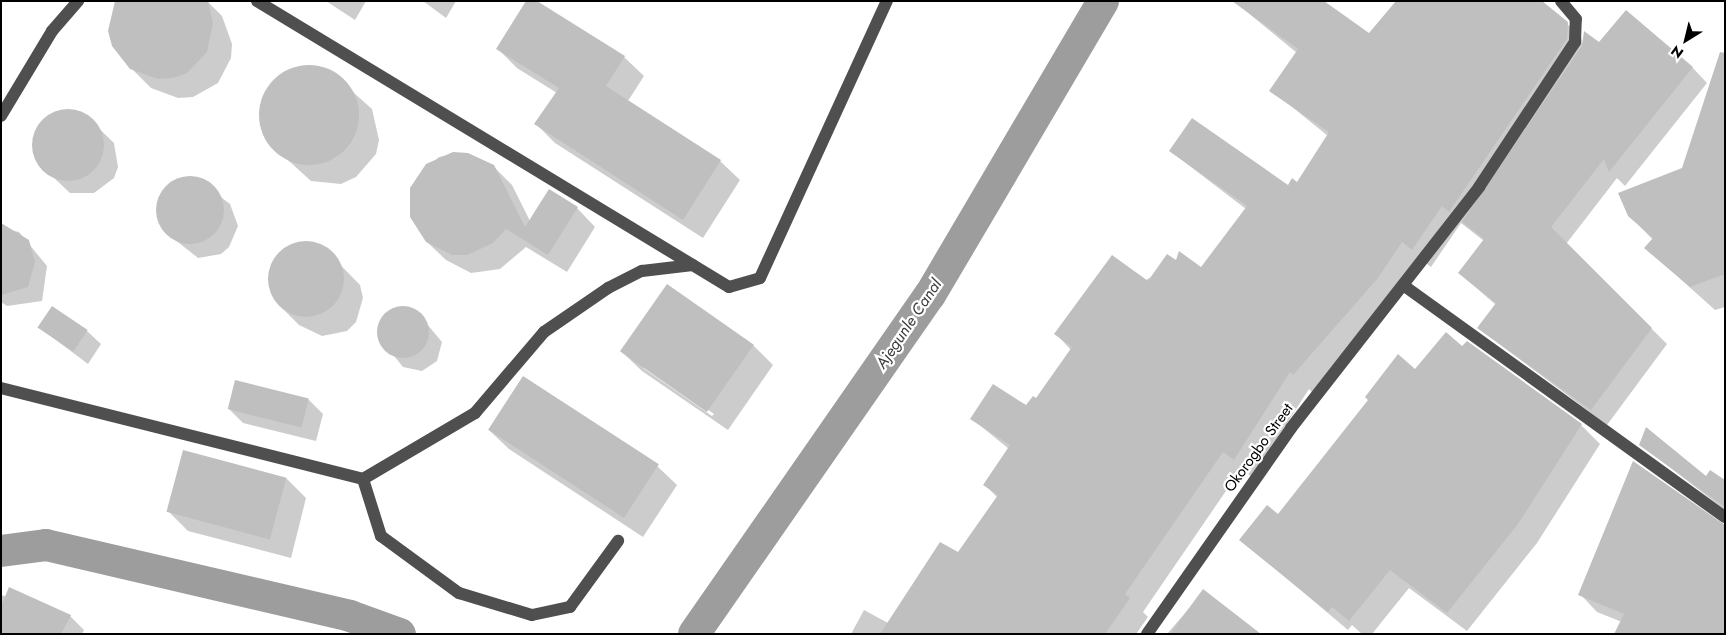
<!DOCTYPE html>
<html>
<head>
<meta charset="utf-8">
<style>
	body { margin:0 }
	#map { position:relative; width:1726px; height:635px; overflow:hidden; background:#fff; font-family:Jost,sans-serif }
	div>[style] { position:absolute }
	.shadow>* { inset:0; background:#0003 }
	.canal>* { height:32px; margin:-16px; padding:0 16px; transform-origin:16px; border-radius:16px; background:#9d9d9d }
	.building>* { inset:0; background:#bfbfbf; transform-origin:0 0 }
	.round { border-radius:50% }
	.minor>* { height:12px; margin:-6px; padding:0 6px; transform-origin:6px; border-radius:6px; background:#4f4f4f }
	span { translate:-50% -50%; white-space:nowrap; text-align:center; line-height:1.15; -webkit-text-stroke:4.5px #fff; paint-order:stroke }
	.street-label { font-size:15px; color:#000 }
	.water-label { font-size:16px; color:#3e3e3e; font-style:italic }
	.frame { position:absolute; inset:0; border:2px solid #000; pointer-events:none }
	.north { position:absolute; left:1661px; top:15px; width:50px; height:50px; -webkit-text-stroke:4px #fff; paint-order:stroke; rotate:216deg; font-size:14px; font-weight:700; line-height:20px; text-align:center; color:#000 }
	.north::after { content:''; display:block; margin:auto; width:18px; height:22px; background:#000; clip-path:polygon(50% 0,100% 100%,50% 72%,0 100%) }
</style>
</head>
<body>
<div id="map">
	<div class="shadow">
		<i style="clip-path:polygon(207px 1px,222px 16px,232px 44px,231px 58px,218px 83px,193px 97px,178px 98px,151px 88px,131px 68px)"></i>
		<i style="clip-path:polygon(326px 1px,366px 1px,355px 20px)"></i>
		<i style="clip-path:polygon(423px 1px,456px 1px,446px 18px)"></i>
		<i style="clip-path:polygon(1540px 1px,1581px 36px,1583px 44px,1692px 67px,1707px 83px,1625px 186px,1617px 178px,1566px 244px,1667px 344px,1607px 425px,1478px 328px,1496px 305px,1459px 273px,1484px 241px,1461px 223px,1431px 267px,1420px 259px,1312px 392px,1309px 389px,1252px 477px,1241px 469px,1143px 612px,1148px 617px,1136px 634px,851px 634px,864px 610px,888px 623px,958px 554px,997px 497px,985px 485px,1009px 449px,972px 419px,1026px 407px,1036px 400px,1071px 350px,1056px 334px,1176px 262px,1201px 269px,1246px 209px,1170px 151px,1288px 187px,1297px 184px,1328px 136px,1271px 90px,1297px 53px,1236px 3px,1370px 35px)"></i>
		<i style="clip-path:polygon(498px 49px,624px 57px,644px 76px,628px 101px,720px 161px,740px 180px,703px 238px,555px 143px,535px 123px,557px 93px,517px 68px)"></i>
		<i style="clip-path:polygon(312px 66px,327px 69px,372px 109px,379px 140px,376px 154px,356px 177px,341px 184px,311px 181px,267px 141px,260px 111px,263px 96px,283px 73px)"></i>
		<i style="clip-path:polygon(1725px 75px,1725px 307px,1715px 310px,1646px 248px,1653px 240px,1629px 215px,1683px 169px)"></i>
		<i style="clip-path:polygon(57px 111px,82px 112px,114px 143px,118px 167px,114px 178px,94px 193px,70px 193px,37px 162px,34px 138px,38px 126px)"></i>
		<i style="clip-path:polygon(453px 154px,493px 166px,512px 185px,530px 221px,577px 208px,595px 227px,567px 272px,526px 247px,500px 269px,471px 273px,446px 260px,426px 241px,411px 189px,418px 176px,439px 157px)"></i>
		<i style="clip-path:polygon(184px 178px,196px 178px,230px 204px,238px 226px,229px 247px,221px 254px,198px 258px,164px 231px,156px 210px,165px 188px)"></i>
		<i style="clip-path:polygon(1px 228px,19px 232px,47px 266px,42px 301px,7px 306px,1px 302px)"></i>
		<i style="clip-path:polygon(297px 243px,322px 246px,360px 285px,363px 298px,356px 322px,347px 331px,322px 336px,299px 325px,279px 305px,269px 281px,276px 257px)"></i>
		<i style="clip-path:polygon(399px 308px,417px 312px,442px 342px,437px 361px,422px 371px,403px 367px,378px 336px,382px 318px)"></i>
		<i style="clip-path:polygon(40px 328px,87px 331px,101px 344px,88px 364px)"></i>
		<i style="clip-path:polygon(1467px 343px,1581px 425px,1600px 444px,1537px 543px,1467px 631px,1409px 588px,1372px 634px,1362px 634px,1352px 625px,1348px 630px,1241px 540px,1278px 516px)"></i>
		<i style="clip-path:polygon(evenodd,753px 345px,773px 365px,728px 430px,642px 371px,622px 352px,753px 345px,643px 365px,714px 414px,712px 416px,643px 368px,643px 365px)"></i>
		<i style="clip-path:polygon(236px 382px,309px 400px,323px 414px,316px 441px,243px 423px,229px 409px)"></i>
		<i style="clip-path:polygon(489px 430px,657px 466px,677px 485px,643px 537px,509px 449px)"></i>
		<i style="clip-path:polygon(1641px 445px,1706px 478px,1725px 482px,1725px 510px)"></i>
		<i style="clip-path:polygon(286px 478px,306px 498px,291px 558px,188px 531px,168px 511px)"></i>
		<i style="clip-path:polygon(1725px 524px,1725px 634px,1622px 622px,1597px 612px,1580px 594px)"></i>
		<i style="clip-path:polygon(1204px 591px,1259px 634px,1167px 634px)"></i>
		<i style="clip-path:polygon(1px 595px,70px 616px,84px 630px,82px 634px,1px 634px)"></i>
	</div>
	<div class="canal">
		<i style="left:1px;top:551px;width:45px;rotate:-7.6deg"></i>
		<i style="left:46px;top:545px;width:312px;rotate:13.1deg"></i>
		<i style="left:350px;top:616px;width:53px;rotate:19.8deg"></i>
		<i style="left:694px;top:634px;width:413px;rotate:-55.2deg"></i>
		<i style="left:930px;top:295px;width:341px;rotate:-59.5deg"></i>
	</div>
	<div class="building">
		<i style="clip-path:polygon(115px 1px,208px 1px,213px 23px,207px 52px,187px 73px,173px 78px,158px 79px,130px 69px,112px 46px,108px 31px)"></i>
		<i style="clip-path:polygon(526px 1px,537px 1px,625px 56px,606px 86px,721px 160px,683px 220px,534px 124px,559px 88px,496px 49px)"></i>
		<i style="clip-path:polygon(1232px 1px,1324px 1px,1369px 33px,1396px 1px,1542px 1px,1568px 22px,1567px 39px,1449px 212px,1442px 206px,1412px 250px,1402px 242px,1378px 278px,1293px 375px,1290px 372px,1234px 460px,1223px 452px,1125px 594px,1130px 598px,1105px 634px,880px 634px,940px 542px,958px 552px,998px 495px,983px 485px,1010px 445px,970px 419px,993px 384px,1026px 405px,1033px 396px,1036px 398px,1072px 347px,1054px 334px,1112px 255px,1148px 281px,1167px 254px,1176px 260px,1179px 251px,1201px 267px,1247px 206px,1169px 151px,1192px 118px,1288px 185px,1292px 178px,1297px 182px,1329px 132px,1269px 91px,1298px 49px)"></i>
		<i style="clip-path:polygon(1626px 10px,1693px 67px,1609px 172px,1604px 159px,1551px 227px,1652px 328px,1591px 410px,1477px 328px,1496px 303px,1458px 273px,1484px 239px,1462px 222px,1582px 46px,1584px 31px,1599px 42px)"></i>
		<i style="clip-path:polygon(1720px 52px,1725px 53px,1725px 274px,1690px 287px,1644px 248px,1653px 238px,1628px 216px,1618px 193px,1682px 168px)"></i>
		<i class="round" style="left:259px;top:65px;width:100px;height:100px"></i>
		<i class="round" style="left:32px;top:109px;width:72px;height:72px"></i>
		<i style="clip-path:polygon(453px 152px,468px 153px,494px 165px,525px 227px,549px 189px,578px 207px,548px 255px,506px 229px,493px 243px,467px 255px,452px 255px,426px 242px,410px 217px,410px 188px,426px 164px)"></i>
		<i class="round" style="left:156px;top:176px;width:68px;height:68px"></i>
		<i style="clip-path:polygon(1px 223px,29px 240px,35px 262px,28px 287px,1px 295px)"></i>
		<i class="round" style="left:268px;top:241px;width:76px;height:76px"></i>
		<i style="left:667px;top:284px;width:106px;height:82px;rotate:35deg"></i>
		<i style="left:52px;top:306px;width:43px;height:26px;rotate:34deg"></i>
		<i class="round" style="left:377px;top:306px;width:52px;height:52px"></i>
		<i style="clip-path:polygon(1446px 332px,1462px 346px,1467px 341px,1582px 424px,1518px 524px,1447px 613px,1390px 570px,1349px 621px,1332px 607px,1328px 612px,1239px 540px,1267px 505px,1278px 514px,1368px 400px,1365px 397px,1398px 354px,1415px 369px)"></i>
		<i style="left:523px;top:376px;width:162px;height:64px;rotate:33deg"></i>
		<i style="left:235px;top:380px;width:76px;height:30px;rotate:14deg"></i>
		<i style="clip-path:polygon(1646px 427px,1706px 476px,1710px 470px,1725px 480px,1725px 507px,1639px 445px)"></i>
		<i style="left:183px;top:450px;width:107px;height:64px;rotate:15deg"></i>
		<i style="clip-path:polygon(1633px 461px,1725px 525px,1725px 634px,1614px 634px,1624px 614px,1578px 595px)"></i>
		<i style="clip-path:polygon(9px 587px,71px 615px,61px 634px,1px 634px,1px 606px)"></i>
		<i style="clip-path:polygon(1203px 589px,1261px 634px,1170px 634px)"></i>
	</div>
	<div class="minor">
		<i style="left:257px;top:1px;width:552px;rotate:31.21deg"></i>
		<i style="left:729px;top:287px;width:32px;rotate:-16deg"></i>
		<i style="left:760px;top:278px;width:305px;rotate:-65.4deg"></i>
		<i style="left:1px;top:116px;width:99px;rotate:-59deg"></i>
		<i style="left:52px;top:31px;width:40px;rotate:-49deg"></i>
		<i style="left:1403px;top:285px;width:397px;rotate:35.8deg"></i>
		<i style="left:1px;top:388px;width:373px;rotate:14.1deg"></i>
		<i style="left:363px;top:479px;width:130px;rotate:-30.5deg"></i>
		<i style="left:475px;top:413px;width:106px;rotate:-49.6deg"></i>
		<i style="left:544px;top:332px;width:78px;rotate:-34.5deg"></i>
		<i style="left:608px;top:288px;width:38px;rotate:-27deg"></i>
		<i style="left:642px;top:271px;width:51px;rotate:-6.7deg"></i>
		<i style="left:363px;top:479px;width:60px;rotate:72.5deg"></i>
		<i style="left:381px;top:536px;width:97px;rotate:36.2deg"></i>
		<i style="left:459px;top:593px;width:76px;rotate:16.8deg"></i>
		<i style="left:532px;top:615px;width:39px;rotate:-12deg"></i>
		<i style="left:570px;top:607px;width:82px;rotate:-54deg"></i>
		<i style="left:1147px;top:634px;width:251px;rotate:-55deg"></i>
		<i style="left:1291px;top:428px;width:306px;rotate:-52deg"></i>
		<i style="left:1479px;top:187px;width:174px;rotate:-56.5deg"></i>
		<i style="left:1575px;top:42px;width:23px;rotate:-88deg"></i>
		<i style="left:1576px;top:19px;width:23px;rotate:-130deg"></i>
	</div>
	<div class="street-label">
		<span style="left:1259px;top:448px;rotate:-54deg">Okorogbo Street</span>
	</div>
	<div class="water-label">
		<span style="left:909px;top:324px;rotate:-56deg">Ajegunle Canal</span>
	</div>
	<div class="frame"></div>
	<div class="north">N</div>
</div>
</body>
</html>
